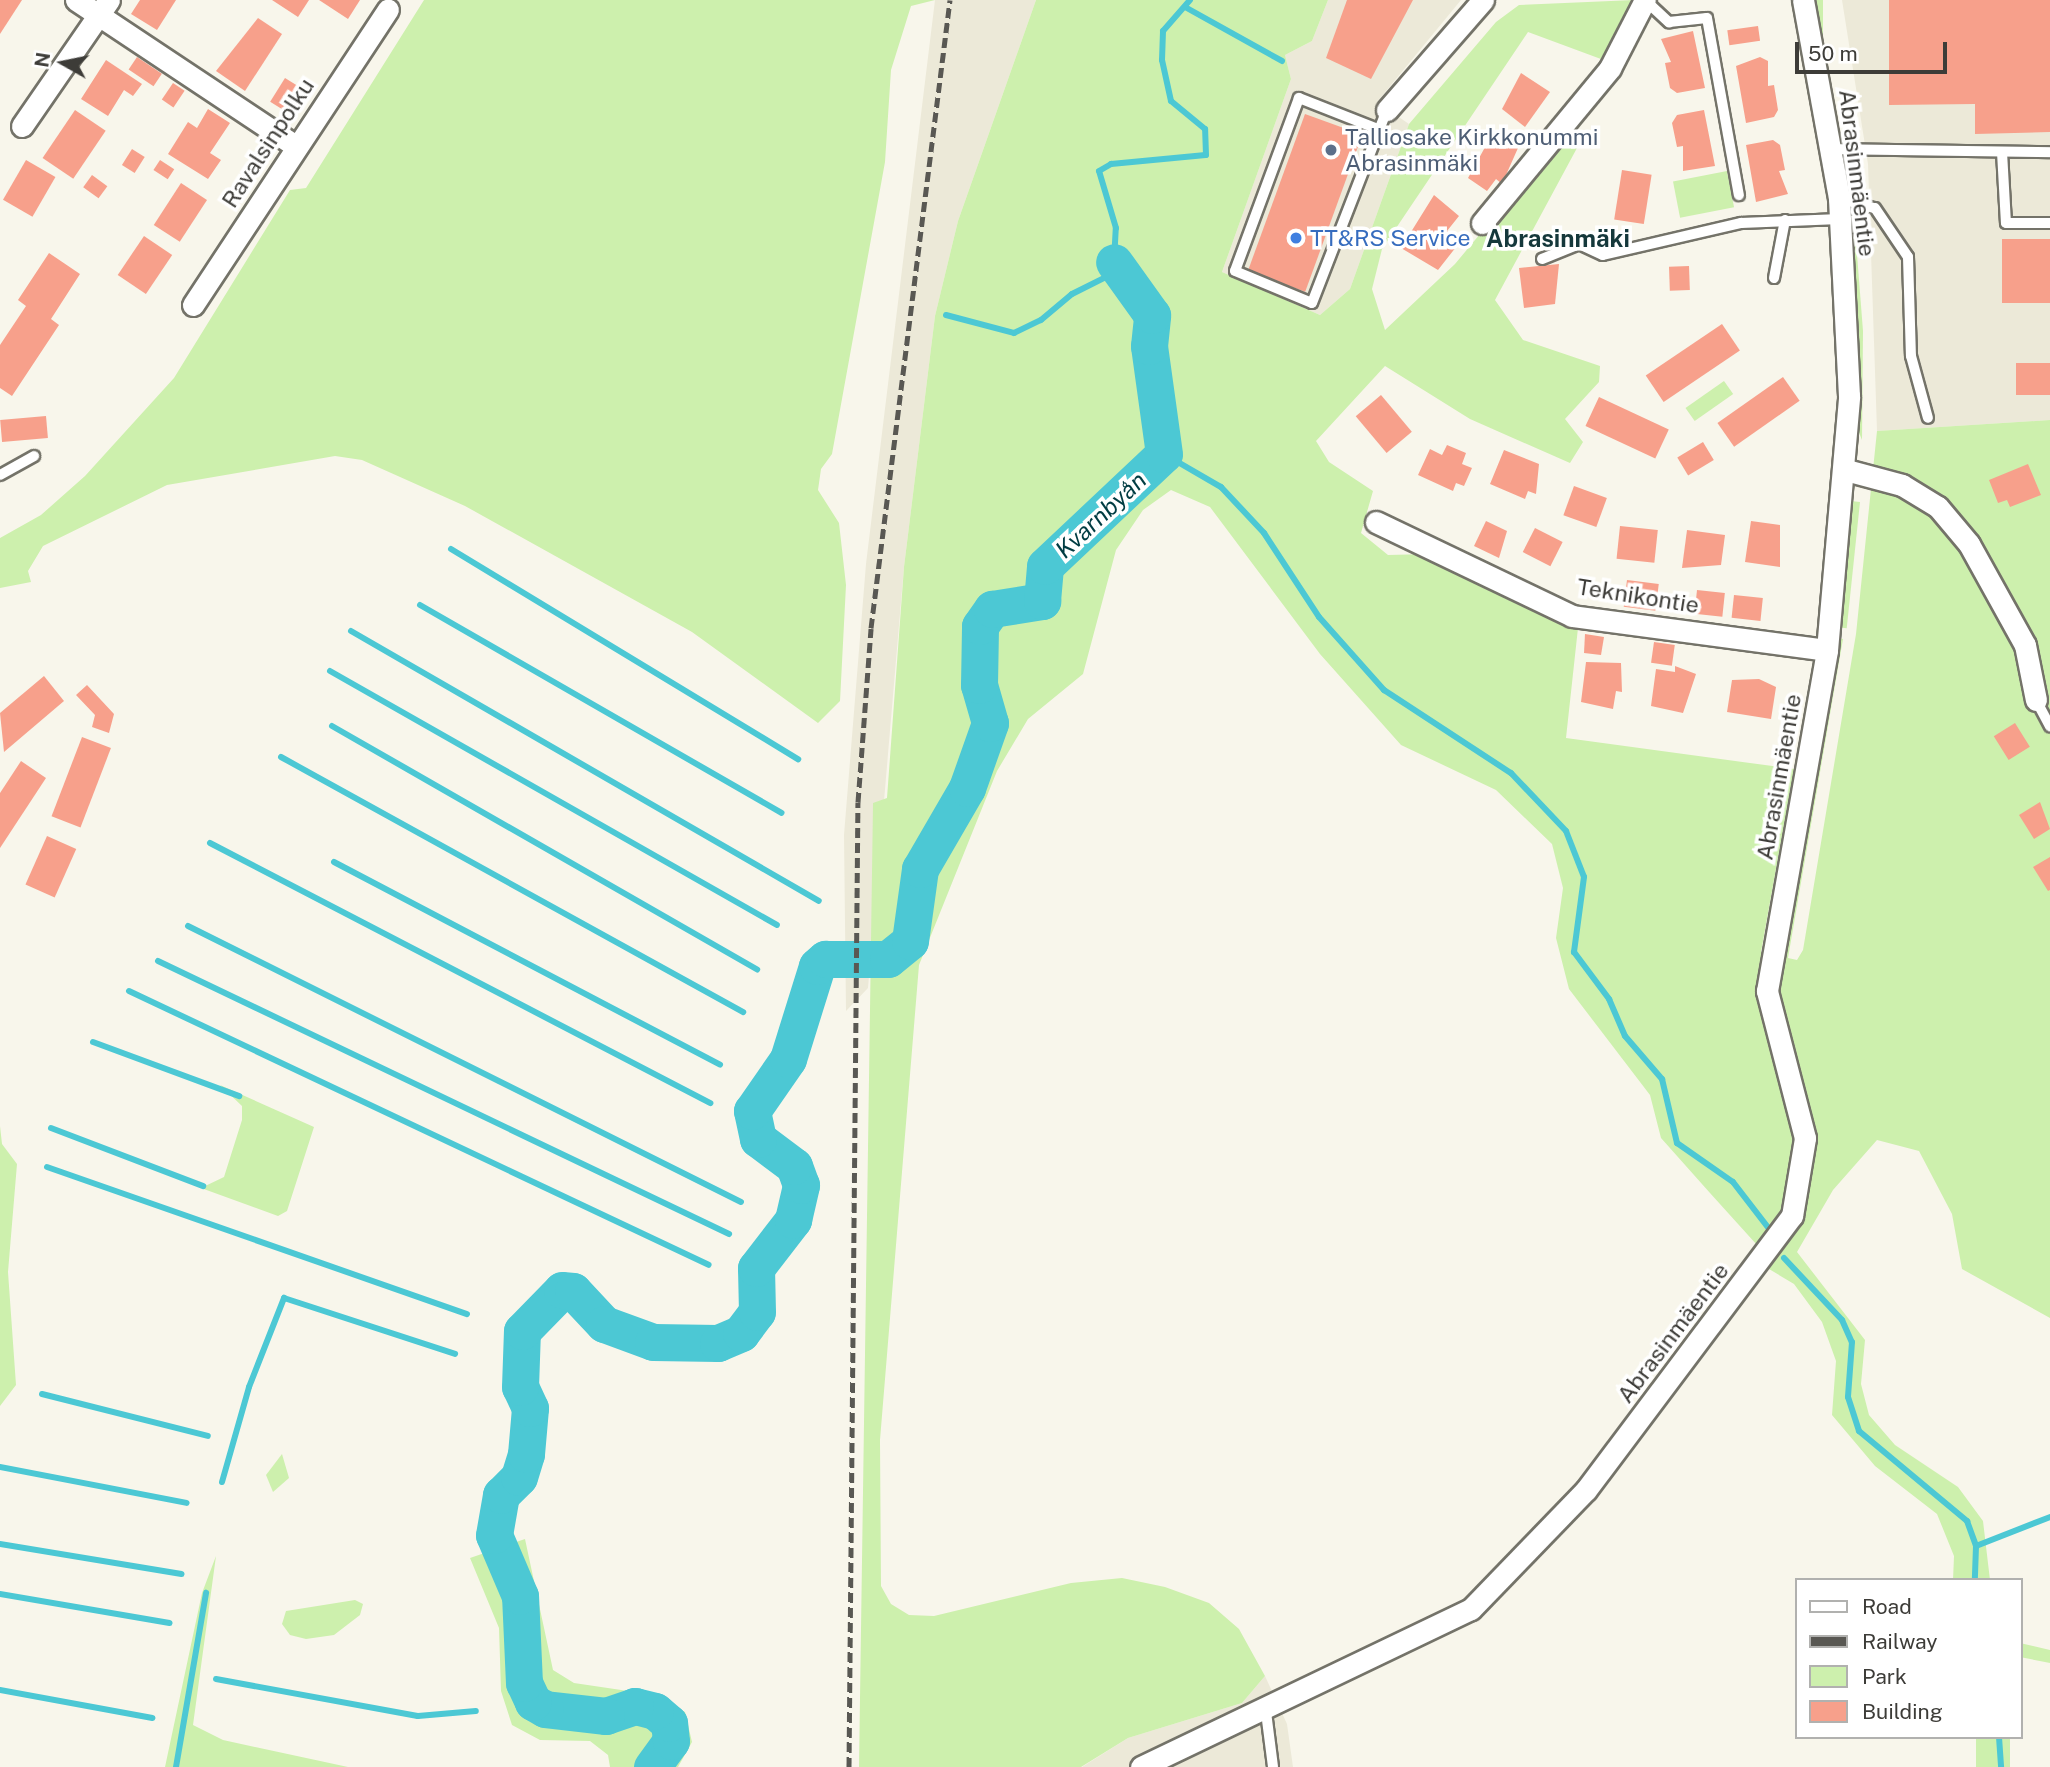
<!DOCTYPE html>
<html>
<head>
<meta charset="utf-8">
<style>
	body { margin:0 }
	#map { position:relative; width:2050px; height:1767px; overflow:hidden; background:#f8f6eb; font-family:"Public Sans",sans-serif }
	div>[style] { position:absolute }
	.built>* { inset:0; background:#ece9d8 }
	.green>* { inset:0; background:#cdf0ad; transform-origin:0 0 }
	.stream>* { height:6px; margin:-3px; padding:0 3px; transform-origin:3px; border-radius:3px; background:#4cc8d4 }
	.river>* { height:37px; margin:-18.5px; padding:0 18.5px; transform-origin:18.5px; border-radius:18.5px; background:#4cc8d4 }
	.building>* { inset:0; background:#f7a08b; transform-origin:0 0 }
	.roads { filter:drop-shadow(2px 0 #747369) drop-shadow(-2px 0 #747369) drop-shadow(0 2px #747369) drop-shadow(0 -2px #747369) }
	.lane>* { height:10px; margin:-5px; padding:0 5px; transform-origin:5px; border-radius:5px; background:#fff }
	.street>* { height:21px; margin:-10.5px; padding:0 10.5px; transform-origin:10.5px; border-radius:10.5px; background:#fff }
	.rail>* { height:5px; margin-top:-2.5px; transform-origin:0; background:repeating-linear-gradient(90deg,#595853 0 10px,transparent 0 15px) }
	.dots>* { width:19px; height:19px; translate:-50% -50%; box-sizing:border-box; border:4px solid #fff; border-radius:50% }
	span { translate:-50% -50%; white-space:nowrap; text-align:center; line-height:1.15; -webkit-text-stroke:7px #fff; paint-order:stroke }
	.service-label { font-size:23px; color:#4e5e75 }
	.left { translate:0 -50%; text-align:left }
	.street-label { font-size:23px; color:#3d3c38 }
	.shop-label { font-size:23px; color:#366cbe }
	.neighbourhood-label { font-size:24px; color:#15383b; font-weight:700 }
	.water-label { font-size:24px; color:#003c42; font-style:italic }
	.legend { position:absolute; left:1795px; top:1578px; width:228px; height:161px; box-sizing:border-box; background:#fff; border:2px solid #b1b1af; margin:0; padding:9px 12px; list-style:none; font-size:21px; color:#3d3c38 }
	.legend li { display:flex; align-items:center; gap:14px; height:35px }
	.legend b { width:35px; border:2px solid #b1b1af }
	.north { position:absolute; left:28px; top:28px; width:70px; height:70px; -webkit-text-stroke:5px #fff; paint-order:stroke; rotate:279deg; font-size:19px; font-weight:700; line-height:28px; text-align:center; color:#3d3c38 }
	.north::after { content:''; display:block; margin:auto; width:24px; height:32px; background:#3d3c38; clip-path:polygon(50% 0,100% 100%,50% 72%,0 100%) }
	.scale { position:absolute; left:1795px; top:42px; width:152px; height:32px; box-sizing:border-box; border:4px solid #3d3c38; border-top:0; padding-left:9px; font-size:21px; line-height:24px; white-space:nowrap; color:#3d3c38; -webkit-text-stroke:5px #fff; paint-order:stroke }
</style>
</head>
<body>
<div id="map">
	<div class="built">
		<i style="clip-path:polygon(935px 0,1036px 0,958px 221px,935px 316px,904px 567px,868px 988px,846px 1011px,844px 835px,866px 564px)"></i>
		<i style="clip-path:polygon(1328px 0,1461px 0,1377px 102px,1409px 124px,1350px 289px,1320px 315px,1222px 272px,1291px 79px,1285px 55px,1312px 41px)"></i>
		<i style="clip-path:polygon(1842px 0,2050px 0,2050px 420px,1877px 431px,1868px 164px)"></i>
		<i style="clip-path:polygon(1265px 1676px,1287px 1724px,1293px 1767px,1082px 1767px,1128px 1738px,1242px 1703px)"></i>
	</div>
	<div class="green">
		<i style="clip-path:polygon(424px 0,935px 0,911px 6px,891px 70px,885px 162px,832px 454px,821px 469px,818px 490px,839px 523px,846px 585px,840px 701px,818px 723px,692px 632px,465px 506px,362px 460px,335px 456px,167px 485px,43px 546px,28px 571px,31px 582px,0 588px,0 538px,41px 515px,85px 476px,174px 378px,290px 190px,306px 188px)"></i>
		<i style="clip-path:polygon(1036px 0,1328px 0,1312px 41px,1285px 55px,1291px 79px,1222px 272px,1320px 315px,1350px 289px,1409px 124px,1496px 22px,1519px 5px,1634px 0,1609px 62px,1528px 32px,1382px 249px,1372px 289px,1385px 330px,1455px 264px,1560px 138px,1573px 133px,1577px 148px,1495px 300px,1523px 340px,1600px 366px,1599px 382px,1565px 419px,1583px 442px,1570px 463px,1470px 419px,1385px 366px,1316px 441px,1329px 462px,1373px 491px,1361px 533px,1388px 555px,1428px 554px,1578px 628px,1566px 738px,1794px 769px,1761px 952px,1780px 956px,1838px 638px,1843px 639px,1788px 958px,1797px 960px,1803px 950px,1856px 634px,1877px 431px,2050px 420px,2050px 1318px,1962px 1269px,1952px 1214px,1919px 1151px,1877px 1140px,1833px 1190px,1797px 1252px,1865px 1340px,1861px 1384px,1869px 1415px,1895px 1445px,1958px 1487px,1983px 1521px,1990px 1580px,1953px 1580px,1954px 1556px,1937px 1514px,1875px 1466px,1832px 1415px,1836px 1361px,1822px 1322px,1794px 1284px,1764px 1266px,1779px 1222px,1757px 1245px,1710px 1193px,1661px 1138px,1650px 1095px,1569px 989px,1556px 938px,1563px 888px,1552px 844px,1496px 790px,1401px 745px,1320px 654px,1210px 507px,1171px 490px,1143px 510px,1116px 550px,1083px 674px,1028px 719px,997px 771px,919px 965px,880px 1440px,881px 1586px,891px 1604px,909px 1615px,934px 1616px,1071px 1583px,1122px 1578px,1165px 1587px,1209px 1603px,1239px 1629px,1265px 1676px,1242px 1703px,1128px 1738px,1081px 1767px,859px 1767px,873px 803px,887px 798px,904px 567px,935px 316px,958px 221px)"></i>
		<i style="left:1815px;top:0;width:8px;height:122px"></i>
		<i style="left:1727px;top:171px;width:37px;height:55px;rotate:79deg"></i>
		<i style="clip-path:polygon(1854px 216px,1863px 331px,1862px 440px,1856px 425px,1848px 226px)"></i>
		<i style="left:1724px;top:381px;width:16px;height:47px;rotate:55deg"></i>
		<i style="left:1860px;top:502px;width:127px;height:14px;rotate:96deg"></i>
		<i style="clip-path:polygon(220px 1085px,314px 1127px,287px 1211px,278px 1216px,201px 1188px,224px 1177px,242px 1120px,242px 1106px)"></i>
		<i style="clip-path:polygon(0 1126px,2px 1144px,17px 1164px,8px 1272px,16px 1385px,0 1406px)"></i>
		<i style="clip-path:polygon(282px 1454px,289px 1478px,273px 1492px,266px 1475px)"></i>
		<i style="clip-path:polygon(525px 1539px,553px 1670px,574px 1683px,655px 1695px,685px 1712px,692px 1742px,678px 1767px,610px 1767px,608px 1755px,590px 1741px,540px 1740px,512px 1725px,501px 1691px,499px 1628px,470px 1558px)"></i>
		<i style="clip-path:polygon(216px 1556px,193px 1725px,223px 1740px,348px 1767px,165px 1767px,202px 1593px)"></i>
		<i style="clip-path:polygon(355px 1600px,363px 1604px,360px 1615px,334px 1635px,306px 1639px,290px 1635px,282px 1624px,286px 1611px)"></i>
		<i style="clip-path:polygon(2020px 1643px,2050px 1650px,2050px 1663px,2020px 1657px)"></i>
		<i style="left:1976px;top:1737px;width:34px;height:30px"></i>
	</div>
	<div class="stream">
		<i style="left:1185px;top:7px;width:111px;rotate:29.1deg"></i>
		<i style="left:946px;top:315px;width:70px;rotate:14.8deg"></i>
		<i style="left:1014px;top:333px;width:30px;rotate:-26deg"></i>
		<i style="left:1041px;top:320px;width:40px;rotate:-40deg"></i>
		<i style="left:1072px;top:294px;width:40px;rotate:-26.6deg"></i>
		<i style="left:1108px;top:276px;width:15px;rotate:-67deg"></i>
		<i style="left:1114px;top:262px;width:34px;rotate:-87deg"></i>
		<i style="left:1116px;top:228px;width:59px;rotate:-106.6deg"></i>
		<i style="left:1099px;top:171px;width:14px;rotate:-30deg"></i>
		<i style="left:1111px;top:164px;width:95px;rotate:-5.4deg"></i>
		<i style="left:1206px;top:155px;width:26px;rotate:-92deg"></i>
		<i style="left:1205px;top:129px;width:44px;rotate:-140.5deg"></i>
		<i style="left:1171px;top:101px;width:42px;rotate:-102.4deg"></i>
		<i style="left:1162px;top:60px;width:29px;rotate:-88deg"></i>
		<i style="left:1163px;top:31px;width:41px;rotate:-48.9deg"></i>
		<i style="left:1164px;top:454px;width:66px;rotate:30.1deg"></i>
		<i style="left:1221px;top:487px;width:63px;rotate:46.9deg"></i>
		<i style="left:1264px;top:533px;width:100px;rotate:56.8deg"></i>
		<i style="left:1319px;top:617px;width:98px;rotate:48.3deg"></i>
		<i style="left:1384px;top:690px;width:152px;rotate:33.2deg"></i>
		<i style="left:1511px;top:773px;width:80px;rotate:46.5deg"></i>
		<i style="left:1566px;top:831px;width:49px;rotate:68.6deg"></i>
		<i style="left:1584px;top:877px;width:76px;rotate:97.6deg"></i>
		<i style="left:1574px;top:952px;width:59px;rotate:53.3deg"></i>
		<i style="left:1609px;top:999px;width:40px;rotate:66.6deg"></i>
		<i style="left:1625px;top:1036px;width:57px;rotate:49.3deg"></i>
		<i style="left:1662px;top:1079px;width:66px;rotate:76.8deg"></i>
		<i style="left:1677px;top:1143px;width:68px;rotate:34.9deg"></i>
		<i style="left:1733px;top:1182px;width:66px;rotate:52.4deg"></i>
		<i style="left:451px;top:549px;width:406px;rotate:31.2deg"></i>
		<i style="left:420px;top:605px;width:417px;rotate:29.9deg"></i>
		<i style="left:351px;top:631px;width:540px;rotate:29.98deg"></i>
		<i style="left:330px;top:671px;width:514px;rotate:29.61deg"></i>
		<i style="left:332px;top:726px;width:490px;rotate:29.8deg"></i>
		<i style="left:281px;top:757px;width:528px;rotate:28.9deg"></i>
		<i style="left:210px;top:843px;width:564px;rotate:27.47deg"></i>
		<i style="left:334px;top:862px;width:436px;rotate:27.7deg"></i>
		<i style="left:188px;top:926px;width:618px;rotate:26.52deg"></i>
		<i style="left:158px;top:961px;width:633px;rotate:25.55deg"></i>
		<i style="left:129px;top:991px;width:641px;rotate:25.29deg"></i>
		<i style="left:93px;top:1042px;width:156px;rotate:20.3deg"></i>
		<i style="left:51px;top:1128px;width:163px;rotate:20.9deg"></i>
		<i style="left:47px;top:1167px;width:445px;rotate:19.3deg"></i>
		<i style="left:1784px;top:1258px;width:85px;rotate:46.9deg"></i>
		<i style="left:1842px;top:1320px;width:24px;rotate:66deg"></i>
		<i style="left:1852px;top:1342px;width:55px;rotate:94.2deg"></i>
		<i style="left:1848px;top:1397px;width:36px;rotate:72deg"></i>
		<i style="left:1859px;top:1431px;width:141px;rotate:39.8deg"></i>
		<i style="left:1967px;top:1521px;width:27px;rotate:70deg"></i>
		<i style="left:1976px;top:1546px;width:34px;rotate:92deg"></i>
		<i style="left:42px;top:1394px;width:171px;rotate:14.2deg"></i>
		<i style="left:0;top:1467px;width:190px;rotate:10.9deg"></i>
		<i style="left:222px;top:1482px;width:99px;rotate:-74.1deg"></i>
		<i style="left:249px;top:1387px;width:96px;rotate:-68.5deg"></i>
		<i style="left:284px;top:1298px;width:180px;rotate:18.1deg"></i>
		<i style="left:0;top:1544px;width:184px;rotate:9.4deg"></i>
		<i style="left:1976px;top:1546px;width:79px;rotate:-21.4deg"></i>
		<i style="left:0;top:1594px;width:172px;rotate:9.7deg"></i>
		<i style="left:216px;top:1679px;width:205px;rotate:10.4deg"></i>
		<i style="left:418px;top:1716px;width:58px;rotate:-4.9deg"></i>
		<i style="left:0;top:1690px;width:155px;rotate:10.4deg"></i>
		<i style="left:1999px;top:1737px;width:30px;rotate:86deg"></i>
		<i style="left:176px;top:1767px;width:177px;rotate:-80.2deg"></i>
	</div>
	<div class="river">
		<i style="left:652px;top:1767px;width:32px;rotate:-54deg"></i>
		<i style="left:671px;top:1741px;width:18px;rotate:-96deg"></i>
		<i style="left:669px;top:1723px;width:18px;rotate:-139deg"></i>
		<i style="left:655px;top:1711px;width:21px;rotate:-166deg"></i>
		<i style="left:635px;top:1706px;width:31px;rotate:161deg"></i>
		<i style="left:606px;top:1716px;width:61px;rotate:-173.5deg"></i>
		<i style="left:545px;top:1709px;width:14px;rotate:-150deg"></i>
		<i style="left:533px;top:1702px;width:21px;rotate:-115deg"></i>
		<i style="left:524px;top:1683px;width:87px;rotate:-92.6deg"></i>
		<i style="left:520px;top:1596px;width:66px;rotate:-113.1deg"></i>
		<i style="left:494px;top:1535px;width:41px;rotate:-80.1deg"></i>
		<i style="left:501px;top:1495px;width:25px;rotate:-45deg"></i>
		<i style="left:519px;top:1477px;width:24px;rotate:-73deg"></i>
		<i style="left:526px;top:1454px;width:46px;rotate:-85deg"></i>
		<i style="left:530px;top:1408px;width:23px;rotate:-115deg"></i>
		<i style="left:520px;top:1387px;width:56px;rotate:-88deg"></i>
		<i style="left:522px;top:1331px;width:57px;rotate:-45.7deg"></i>
		<i style="left:562px;top:1290px;width:11px;rotate:5deg"></i>
		<i style="left:573px;top:1291px;width:45px;rotate:46.8deg"></i>
		<i style="left:604px;top:1324px;width:52px;rotate:20.2deg"></i>
		<i style="left:653px;top:1342px;width:65px;rotate:0.9deg"></i>
		<i style="left:718px;top:1343px;width:25px;rotate:-23deg"></i>
		<i style="left:741px;top:1333px;width:26px;rotate:-53deg"></i>
		<i style="left:757px;top:1312px;width:44px;rotate:-91.3deg"></i>
		<i style="left:756px;top:1268px;width:61px;rotate:-52.4deg"></i>
		<i style="left:793px;top:1220px;width:36px;rotate:-77deg"></i>
		<i style="left:801px;top:1185px;width:20px;rotate:-110deg"></i>
		<i style="left:794px;top:1166px;width:45px;rotate:-143.1deg"></i>
		<i style="left:758px;top:1139px;width:29px;rotate:-102deg"></i>
		<i style="left:752px;top:1111px;width:63px;rotate:-55.3deg"></i>
		<i style="left:788px;top:1059px;width:97px;rotate:-72.7deg"></i>
		<i style="left:817px;top:966px;width:11px;rotate:-41deg"></i>
		<i style="left:825px;top:959px;width:63px"></i>
		<i style="left:888px;top:959px;width:28px;rotate:-39deg"></i>
		<i style="left:910px;top:941px;width:73px;rotate:-82.1deg"></i>
		<i style="left:920px;top:869px;width:94px;rotate:-59.9deg"></i>
		<i style="left:967px;top:788px;width:69px;rotate:-70.5deg"></i>
		<i style="left:990px;top:723px;width:40px;rotate:-106deg"></i>
		<i style="left:979px;top:685px;width:59px;rotate:-89deg"></i>
		<i style="left:980px;top:626px;width:21px;rotate:-55deg"></i>
		<i style="left:992px;top:609px;width:51px;rotate:-9.1deg"></i>
		<i style="left:1042px;top:601px;width:35px;rotate:-85deg"></i>
		<i style="left:1045px;top:566px;width:163px;rotate:-43.3deg"></i>
		<i style="left:1164px;top:454px;width:109px;rotate:-97.9deg"></i>
		<i style="left:1149px;top:346px;width:31px;rotate:-84deg"></i>
		<i style="left:1152px;top:315px;width:65px;rotate:-125.6deg"></i>
	</div>
	<div class="building">
		<i style="clip-path:polygon(0 0,22px 0,0 34px)"></i>
		<i style="clip-path:polygon(140px 0,176px 0,157px 30px,131px 14px)"></i>
		<i style="clip-path:polygon(272px 0,309px 0,298px 17px)"></i>
		<i style="clip-path:polygon(319px 0,360px 0,348px 19px)"></i>
		<i style="clip-path:polygon(1347px 0,1413px 0,1371px 79px,1326px 58px)"></i>
		<i style="clip-path:polygon(1889px 0,2050px 0,2050px 132px,1975px 134px,1975px 104px,1889px 105px)"></i>
		<i style="clip-path:polygon(258px 18px,282px 34px,245px 91px,216px 71px)"></i>
		<i style="left:1758px;top:26px;width:15px;height:31px;rotate:82deg"></i>
		<i style="clip-path:polygon(1693px 31px,1705px 88px,1677px 93px,1670px 88px,1665px 63px,1671px 62px,1661px 39px)"></i>
		<i style="left:137px;top:57px;width:30px;height:15px;rotate:34deg"></i>
		<i style="clip-path:polygon(1760px 57px,1768px 61px,1768px 86px,1774px 85px,1778px 110px,1774px 117px,1746px 123px,1736px 66px)"></i>
		<i style="clip-path:polygon(106px 60px,142px 84px,133px 96px,124px 90px,108px 116px,81px 99px)"></i>
		<i style="clip-path:polygon(1521px 73px,1550px 92px,1525px 127px,1502px 109px)"></i>
		<i style="left:285px;top:78px;width:28px;height:28px;rotate:32deg"></i>
		<i style="left:173px;top:83px;width:14px;height:20px;rotate:34deg"></i>
		<i style="clip-path:polygon(208px 109px,230px 123px,210px 153px,221px 160px,208px 179px,168px 154px,188px 122px,197px 128px)"></i>
		<i style="left:75px;top:110px;width:37px;height:58px;rotate:34deg"></i>
		<i style="clip-path:polygon(1704px 110px,1715px 166px,1683px 171px,1683px 146px,1677px 147px,1672px 123px,1677px 115px)"></i>
		<i style="left:1305px;top:114px;width:61px;height:167px;rotate:20deg"></i>
		<i style="clip-path:polygon(1494px 131px,1518px 148px,1502px 184px,1496px 179px,1487px 191px,1468px 178px)"></i>
		<i style="clip-path:polygon(1773px 140px,1780px 145px,1785px 170px,1779px 171px,1788px 194px,1756px 202px,1746px 145px)"></i>
		<i style="left:132px;top:149px;width:15px;height:19px;rotate:32deg"></i>
		<i style="left:26px;top:160px;width:34px;height:46px;rotate:30deg"></i>
		<i style="left:160px;top:160px;width:17px;height:12px;rotate:33deg"></i>
		<i style="left:1622px;top:170px;width:30px;height:50px;rotate:9deg"></i>
		<i style="left:92px;top:175px;width:19px;height:15px;rotate:36deg"></i>
		<i style="left:181px;top:183px;width:31px;height:50px;rotate:33deg"></i>
		<i style="clip-path:polygon(1434px 195px,1459px 216px,1447px 231px,1460px 242px,1438px 270px,1401px 248px)"></i>
		<i style="left:144px;top:236px;width:34px;height:47px;rotate:34deg"></i>
		<i style="left:2002px;top:239px;width:48px;height:64px"></i>
		<i style="clip-path:polygon(49px 253px,80px 274px,51px 319px,59px 325px,12px 396px,0 388px,0 345px,26px 306px,18px 300px)"></i>
		<i style="clip-path:polygon(1559px 264px,1555px 304px,1524px 308px,1519px 268px)"></i>
		<i style="left:1689px;top:266px;width:24px;height:20px;rotate:88deg"></i>
		<i style="left:1722px;top:324px;width:32px;height:92px;rotate:56deg"></i>
		<i style="left:2050px;top:363px;width:32px;height:34px;rotate:90deg"></i>
		<i style="left:1783px;top:377px;width:29px;height:80px;rotate:55deg"></i>
		<i style="left:1381px;top:395px;width:48px;height:33px;rotate:50deg"></i>
		<i style="left:1599px;top:397px;width:77px;height:32px;rotate:25deg"></i>
		<i style="left:46px;top:416px;width:22px;height:46px;rotate:85deg"></i>
		<i style="left:1703px;top:442px;width:21px;height:30px;rotate:59deg"></i>
		<i style="clip-path:polygon(1447px 445px,1466px 453px,1462px 464px,1472px 468px,1464px 486px,1456px 483px,1453px 491px,1418px 475px,1430px 449px,1442px 455px)"></i>
		<i style="clip-path:polygon(1504px 450px,1539px 464px,1536px 494px,1528px 491px,1525px 499px,1490px 484px)"></i>
		<i style="clip-path:polygon(2028px 464px,2041px 495px,2010px 507px,2007px 500px,1998px 503px,1989px 480px)"></i>
		<i style="left:1574px;top:486px;width:35px;height:31px;rotate:20deg"></i>
		<i style="clip-path:polygon(1486px 521px,1507px 531px,1499px 558px,1474px 546px)"></i>
		<i style="clip-path:polygon(1751px 521px,1780px 525px,1780px 567px,1745px 562px)"></i>
		<i style="left:1620px;top:526px;width:38px;height:33px;rotate:6deg"></i>
		<i style="left:1535px;top:528px;width:31px;height:27px;rotate:27deg"></i>
		<i style="clip-path:polygon(1687px 530px,1725px 535px,1721px 565px,1682px 568px)"></i>
		<i style="left:1627px;top:580px;width:32px;height:27px;rotate:7deg"></i>
		<i style="left:1697px;top:590px;width:28px;height:24px;rotate:6deg"></i>
		<i style="left:1734px;top:595px;width:29px;height:23px;rotate:6deg"></i>
		<i style="clip-path:polygon(1585px 634px,1604px 637px,1601px 655px,1584px 653px)"></i>
		<i style="left:1654px;top:642px;width:21px;height:21px;rotate:8deg"></i>
		<i style="clip-path:polygon(1586px 662px,1621px 663px,1622px 692px,1616px 691px,1613px 709px,1581px 702px)"></i>
		<i style="clip-path:polygon(1675px 666px,1696px 674px,1683px 713px,1651px 706px,1656px 669px,1675px 672px)"></i>
		<i style="clip-path:polygon(44px 676px,64px 701px,4px 752px,0 713px)"></i>
		<i style="clip-path:polygon(1759px 679px,1776px 687px,1771px 719px,1727px 712px,1732px 680px)"></i>
		<i style="clip-path:polygon(87px 685px,114px 714px,109px 733px,92px 727px,95px 715px,76px 695px)"></i>
		<i style="left:2015px;top:723px;width:28px;height:25px;rotate:58deg"></i>
		<i style="left:82px;top:737px;width:31px;height:85px;rotate:21deg"></i>
		<i style="clip-path:polygon(21px 761px,46px 778px,0 848px,0 793px)"></i>
		<i style="clip-path:polygon(2040px 802px,2050px 829px,2034px 839px,2019px 815px)"></i>
		<i style="left:47px;top:836px;width:32px;height:53px;rotate:24deg"></i>
		<i style="clip-path:polygon(2050px 857px,2050px 890px,2048px 891px,2033px 867px)"></i>
	</div>
	<div class="roads">
		<div class="lane">
			<i style="left:1645px;top:0;width:33px;rotate:43deg"></i>
			<i style="left:1669px;top:22px;width:38px;rotate:-6deg"></i>
			<i style="left:1707px;top:18px;width:180px;rotate:79.8deg"></i>
			<i style="left:1378px;top:129px;width:85px;rotate:-158.6deg"></i>
			<i style="left:1299px;top:98px;width:184px;rotate:110.3deg"></i>
			<i style="left:1235px;top:271px;width:83px;rotate:22.6deg"></i>
			<i style="left:1312px;top:303px;width:207px;rotate:-68.8deg"></i>
			<i style="left:1829px;top:149px;width:221px;rotate:0.8deg"></i>
			<i style="left:2002px;top:152px;width:71px;rotate:86.8deg"></i>
			<i style="left:2006px;top:223px;width:44px"></i>
			<i style="left:1839px;top:198px;width:37px;rotate:16deg"></i>
			<i style="left:1875px;top:208px;width:59px;rotate:56deg"></i>
			<i style="left:1908px;top:257px;width:99px;rotate:88.3deg"></i>
			<i style="left:1911px;top:356px;width:64px;rotate:74.7deg"></i>
			<i style="left:1542px;top:259px;width:40px;rotate:-22deg"></i>
			<i style="left:1579px;top:244px;width:26px;rotate:25deg"></i>
			<i style="left:1603px;top:255px;width:142px;rotate:-13.1deg"></i>
			<i style="left:1741px;top:223px;width:99px;rotate:-2.3deg"></i>
			<i style="left:1774px;top:278px;width:59px;rotate:-79.3deg"></i>
			<i style="left:0;top:475px;width:39px;rotate:-29deg"></i>
			<i style="left:2036px;top:700px;width:30px;rotate:62deg"></i>
			<i style="left:1266px;top:1712px;width:55px;rotate:82.7deg"></i>
		</div>
		<div class="street">
			<i style="left:76px;top:0;width:265px;rotate:33.6deg"></i>
			<i style="left:1387px;top:110px;width:146px;rotate:-48.9deg"></i>
			<i style="left:22px;top:126px;width:153px;rotate:-55.4deg"></i>
			<i style="left:1482px;top:223px;width:201px;rotate:-50.4deg"></i>
			<i style="left:1610px;top:68px;width:76px;rotate:-62.8deg"></i>
			<i style="left:193px;top:305px;width:354px;rotate:-56.6deg"></i>
			<i style="left:1846px;top:470px;width:58px;rotate:15deg"></i>
			<i style="left:1902px;top:485px;width:42px;rotate:31.4deg"></i>
			<i style="left:1938px;top:507px;width:48px;rotate:50deg"></i>
			<i style="left:1969px;top:544px;width:115px;rotate:61deg"></i>
			<i style="left:2025px;top:645px;width:56px;rotate:78.7deg"></i>
			<i style="left:1376px;top:522px;width:217px;rotate:25.6deg"></i>
			<i style="left:1572px;top:616px;width:257px;rotate:7.6deg"></i>
			<i style="left:1141px;top:1767px;width:366px;rotate:-25.6deg"></i>
			<i style="left:1471px;top:1609px;width:165px;rotate:-46deg"></i>
			<i style="left:1586px;top:1490px;width:343px;rotate:-53.1deg"></i>
			<i style="left:1792px;top:1216px;width:79px;rotate:-80.5deg"></i>
			<i style="left:1805px;top:1138px;width:152px;rotate:-104.5deg"></i>
			<i style="left:1767px;top:991px;width:346px;rotate:-80deg"></i>
			<i style="left:1827px;top:650px;width:255px;rotate:-85deg"></i>
			<i style="left:1849px;top:396px;width:198px;rotate:-92.9deg"></i>
			<i style="left:1839px;top:198px;width:201px;rotate:-100.3deg"></i>
		</div>
	</div>
	<div class="rail">
		<i style="left:849px;top:1767px;width:965px;rotate:-89.47deg"></i>
		<i style="left:858px;top:802px;width:174px;rotate:-85.7deg"></i>
		<i style="left:871px;top:628px;width:633px;rotate:-82.83deg"></i>
	</div>
	<div class="dots">
		<i style="left:1331px;top:150px;background:#5c6f8a"></i>
		<i style="left:1296px;top:238px;background:#3f7fe0"></i>
	</div>
	<div class="service-label">
		<span class="left" style="left:1345px;top:150px">Talliosake Kirkkonummi<br>Abrasinmäki</span>
	</div>
	<div class="street-label">
		<span style="left:268px;top:143px;rotate:-57deg">Ravalsinpolku</span>
		<span style="left:1857px;top:173px;rotate:83deg">Abrasinmäentie</span>
		<span style="left:1638px;top:596px;rotate:9deg">Teknikontie</span>
		<span style="left:1779px;top:777px;rotate:-80deg">Abrasinmäentie</span>
		<span style="left:1673px;top:1333px;rotate:-53deg">Abrasinmäentie</span>
	</div>
	<div class="shop-label">
		<span class="left" style="left:1310px;top:238px">TT&amp;RS Service</span>
	</div>
	<div class="neighbourhood-label">
		<span style="left:1558px;top:239px">Abrasinmäki</span>
	</div>
	<div class="water-label">
		<span style="left:1101px;top:515px;rotate:-43deg">Kvarnbyån</span>
	</div>
	<ul class="legend">
	<li><b style="height:9px;background:#fff"></b>Road</li>
	<li><b style="height:9px;background:#595853"></b>Railway</li>
	<li><b style="height:19px;background:#cdf0ad"></b>Park</li>
	<li><b style="height:19px;background:#f7a08b"></b>Building</li>
	</ul>
	<div class="north">N</div>
	<div class="scale">50 m</div>
</div>
</body>
</html>
